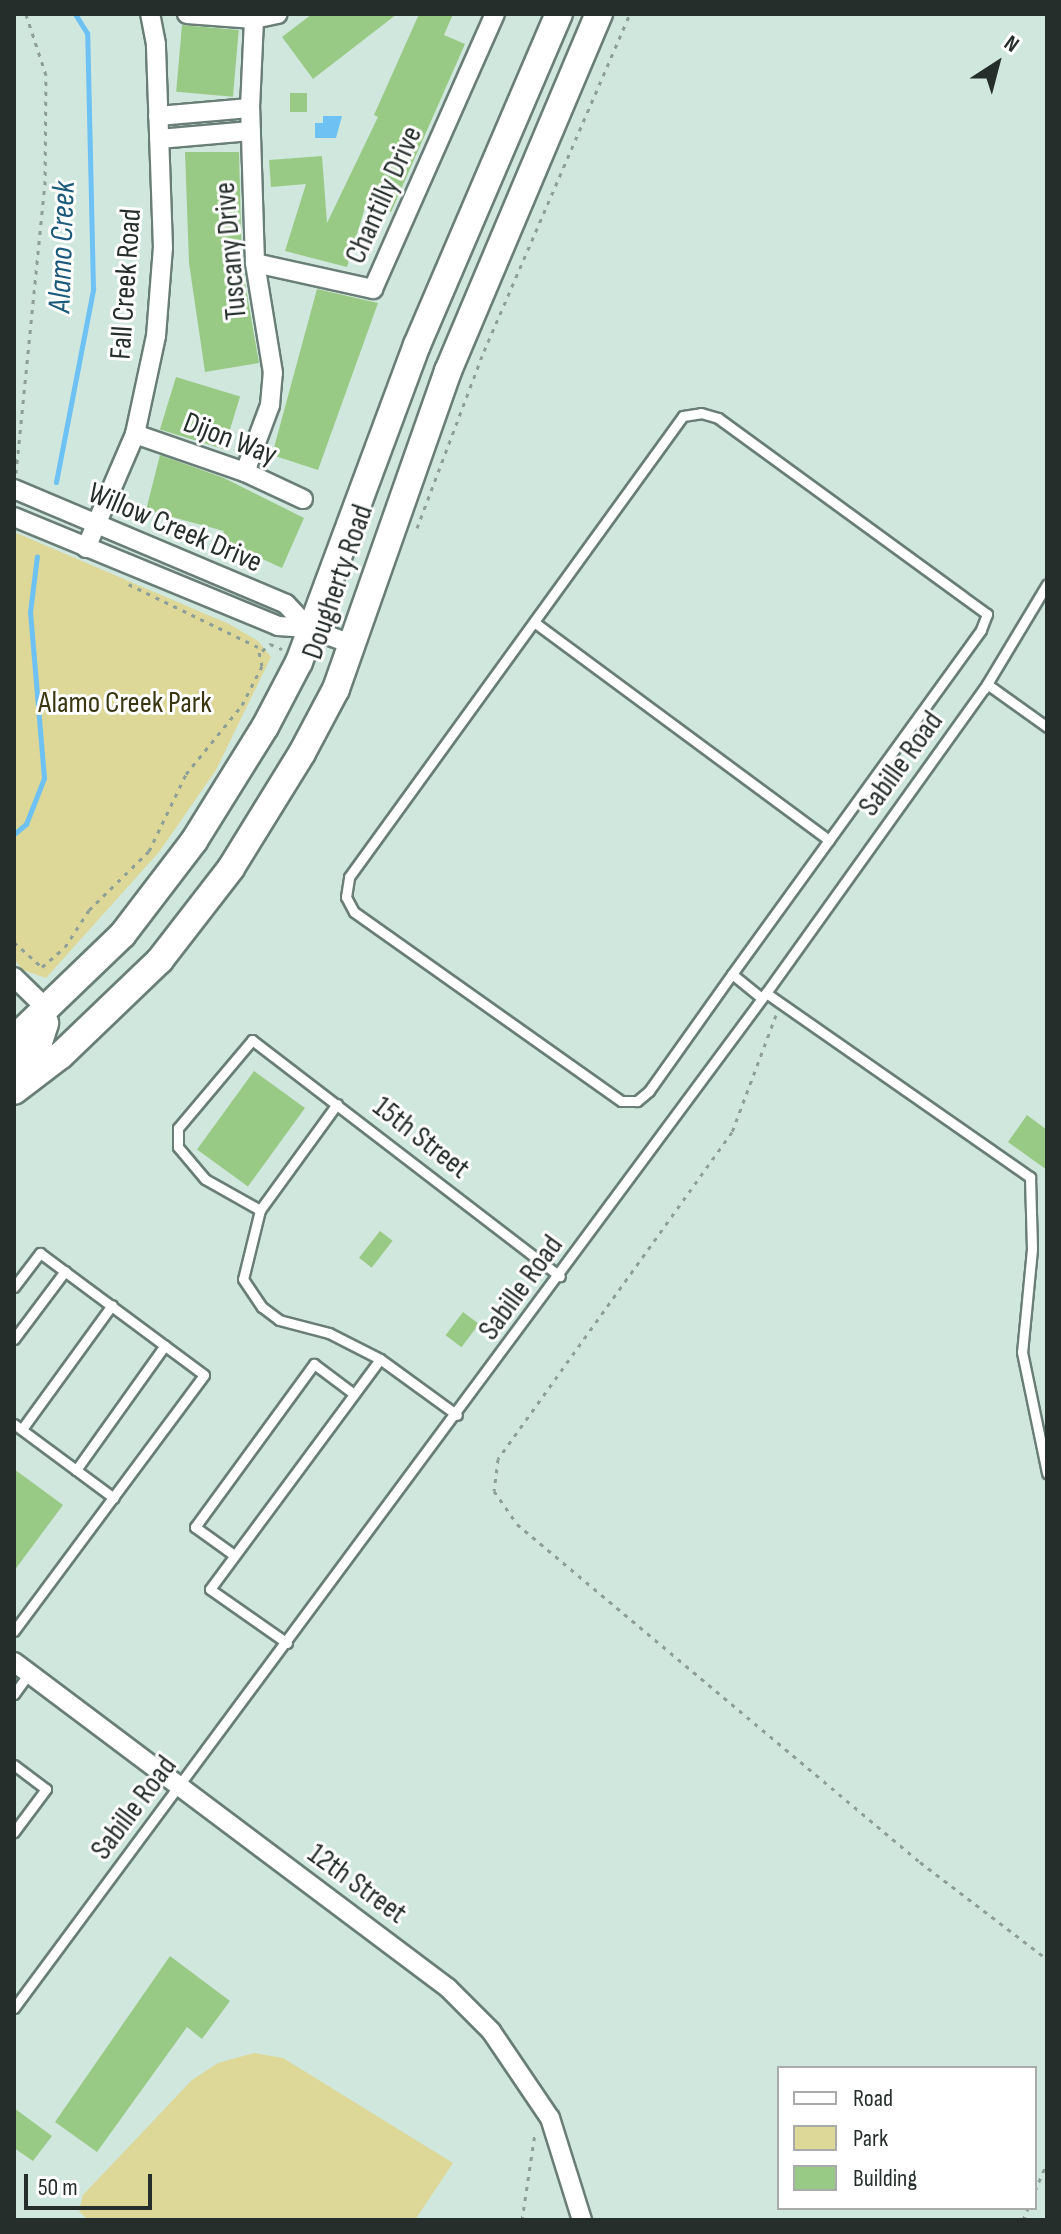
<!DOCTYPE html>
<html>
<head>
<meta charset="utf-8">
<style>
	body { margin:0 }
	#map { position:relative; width:1061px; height:2234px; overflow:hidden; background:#d0e7de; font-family:"Sofia Sans Condensed",sans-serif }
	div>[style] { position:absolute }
	.green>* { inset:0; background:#ddd798 }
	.water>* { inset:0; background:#6ec1f3 }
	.stream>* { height:5px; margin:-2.5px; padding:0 2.5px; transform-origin:2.5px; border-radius:2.5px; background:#6ec1f3 }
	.building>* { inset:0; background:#99ca85; transform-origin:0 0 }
	.path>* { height:3px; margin-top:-1.5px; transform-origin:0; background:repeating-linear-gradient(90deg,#8e9f98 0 4px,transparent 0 10px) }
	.roads { filter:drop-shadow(2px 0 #697e76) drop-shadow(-2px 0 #697e76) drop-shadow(0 2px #697e76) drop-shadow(0 -2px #697e76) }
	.service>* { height:9px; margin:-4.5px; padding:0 4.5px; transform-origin:4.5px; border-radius:4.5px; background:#fff }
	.minor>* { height:18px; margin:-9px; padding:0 9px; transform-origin:9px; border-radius:9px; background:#fff }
	.secondary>* { height:26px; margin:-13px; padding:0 13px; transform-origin:13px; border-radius:13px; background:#fff }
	span { translate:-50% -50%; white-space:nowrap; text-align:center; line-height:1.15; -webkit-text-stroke:6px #fff; paint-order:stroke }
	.street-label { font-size:30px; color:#252e2a }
	.park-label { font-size:30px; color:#3a3611 }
	.water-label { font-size:32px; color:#1b5a7b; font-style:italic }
	.frame { position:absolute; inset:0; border:16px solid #252e2a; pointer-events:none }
	.legend { position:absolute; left:777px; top:2066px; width:260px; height:144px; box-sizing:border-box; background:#fff; border:2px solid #a8abaa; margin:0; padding:10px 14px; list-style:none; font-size:24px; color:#252e2a }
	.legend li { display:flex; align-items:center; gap:16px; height:40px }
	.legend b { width:40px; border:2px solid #a8abaa }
	.north { position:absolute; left:957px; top:24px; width:80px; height:80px; -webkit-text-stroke:6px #fff; paint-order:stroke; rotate:36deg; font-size:22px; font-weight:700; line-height:32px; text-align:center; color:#252e2a }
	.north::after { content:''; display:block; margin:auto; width:28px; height:36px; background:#252e2a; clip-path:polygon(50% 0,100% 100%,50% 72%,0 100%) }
	.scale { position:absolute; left:24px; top:2174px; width:128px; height:36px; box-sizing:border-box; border:4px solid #252e2a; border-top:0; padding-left:10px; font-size:24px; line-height:28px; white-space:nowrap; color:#252e2a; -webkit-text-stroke:6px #fff; paint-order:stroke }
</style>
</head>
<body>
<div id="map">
	<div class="green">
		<i style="clip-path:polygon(14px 532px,229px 624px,258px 641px,271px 657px,216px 770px,159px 852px,46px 978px,23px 970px,14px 959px)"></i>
		<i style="clip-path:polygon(254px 2053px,283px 2058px,453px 2163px,415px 2220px,88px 2220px,79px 2211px,83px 2195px,192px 2080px,218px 2063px)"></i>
	</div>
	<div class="water">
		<i style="clip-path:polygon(323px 116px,342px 116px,336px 138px,315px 138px,315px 123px,323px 123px)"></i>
	</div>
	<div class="stream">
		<i style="left:56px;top:482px;width:197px;rotate:-79.1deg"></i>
		<i style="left:93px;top:289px;width:256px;rotate:-91.3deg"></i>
		<i style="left:87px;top:33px;width:22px;rotate:-122deg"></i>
		<i style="left:14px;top:834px;width:16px;rotate:-40deg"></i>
		<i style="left:26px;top:824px;width:49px;rotate:-68.6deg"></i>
		<i style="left:44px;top:778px;width:167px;rotate:-94.8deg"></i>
		<i style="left:30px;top:612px;width:56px;rotate:-82.9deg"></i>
	</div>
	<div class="building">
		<i style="clip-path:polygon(312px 14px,397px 14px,313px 79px,282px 37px)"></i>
		<i style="clip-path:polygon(419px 14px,453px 14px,444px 35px,465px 44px,391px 212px,367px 201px,347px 267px,285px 251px,306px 184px,271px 187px,269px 160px,322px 156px,327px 223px,378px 117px,374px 115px)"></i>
		<i style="left:182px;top:25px;width:57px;height:67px;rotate:5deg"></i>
		<i style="left:290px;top:93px;width:17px;height:19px"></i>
		<i style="clip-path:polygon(185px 152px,239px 152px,242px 266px,259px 363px,205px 372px,189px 263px)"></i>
		<i style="clip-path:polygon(317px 289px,378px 303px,318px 470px,272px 455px)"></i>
		<i style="left:176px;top:377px;width:67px;height:55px;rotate:17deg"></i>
		<i style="clip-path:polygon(160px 455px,224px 478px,304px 518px,282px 568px,220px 540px,224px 531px,146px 510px)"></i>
		<i style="left:254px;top:1071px;width:63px;height:97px;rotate:36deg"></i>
		<i style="clip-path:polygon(1027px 1115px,1047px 1130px,1047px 1170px,1008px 1142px)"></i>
		<i style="left:380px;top:1231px;width:16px;height:34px;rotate:38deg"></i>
		<i style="left:463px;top:1312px;width:20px;height:29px;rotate:37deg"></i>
		<i style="clip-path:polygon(14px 1469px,63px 1505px,14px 1571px)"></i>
		<i style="clip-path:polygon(170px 1956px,230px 2001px,202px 2039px,187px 2027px,97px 2152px,55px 2122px)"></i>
		<i style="clip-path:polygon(14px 2108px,52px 2136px,33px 2161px,14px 2148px)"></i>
	</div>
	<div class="path">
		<i style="left:16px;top:473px;width:289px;rotate:-84.3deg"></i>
		<i style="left:45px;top:185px;width:110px;rotate:-89.5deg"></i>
		<i style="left:46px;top:75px;width:64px;rotate:-108.2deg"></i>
		<i style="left:417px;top:528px;width:189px;rotate:-69.3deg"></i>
		<i style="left:484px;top:351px;width:367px;rotate:-66.6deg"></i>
		<i style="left:262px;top:651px;width:11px;rotate:-41deg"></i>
		<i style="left:270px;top:644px;width:13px;rotate:23deg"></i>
		<i style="left:14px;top:942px;width:38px;rotate:42deg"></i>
		<i style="left:42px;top:967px;width:30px;rotate:-41deg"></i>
		<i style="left:65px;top:947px;width:44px;rotate:-57deg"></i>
		<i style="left:89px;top:910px;width:84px;rotate:-44.5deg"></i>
		<i style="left:149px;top:851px;width:85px;rotate:-64.3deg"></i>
		<i style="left:186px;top:774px;width:89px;rotate:-50.9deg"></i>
		<i style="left:242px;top:705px;width:44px;rotate:-62.9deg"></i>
		<i style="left:262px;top:666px;width:19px;rotate:-102deg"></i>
		<i style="left:258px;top:647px;width:144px;rotate:-154.1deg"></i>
		<i style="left:776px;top:1015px;width:125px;rotate:110.6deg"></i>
		<i style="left:732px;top:1132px;width:402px;rotate:125.6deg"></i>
		<i style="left:498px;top:1459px;width:32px;rotate:97deg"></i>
		<i style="left:494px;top:1491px;width:40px;rotate:55.1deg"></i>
		<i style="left:517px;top:1524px;width:526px;rotate:39.99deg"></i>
		<i style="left:920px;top:1862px;width:160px;rotate:37.4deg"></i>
		<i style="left:1035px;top:2191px;width:30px;rotate:-67deg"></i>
		<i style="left:522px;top:2220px;width:88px;rotate:-81.5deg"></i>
		<i style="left:1023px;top:2220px;width:13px;rotate:-67deg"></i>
	</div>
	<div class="roads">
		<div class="service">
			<i style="left:534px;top:622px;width:367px;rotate:36.5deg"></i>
			<i style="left:987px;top:684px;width:74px;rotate:35.6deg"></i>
			<i style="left:732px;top:974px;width:143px;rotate:125.4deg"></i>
			<i style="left:649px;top:1091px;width:16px;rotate:140deg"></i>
			<i style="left:637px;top:1101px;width:16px;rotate:180deg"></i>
			<i style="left:621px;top:1101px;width:327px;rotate:-144.7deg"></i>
			<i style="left:354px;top:912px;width:17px;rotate:-118deg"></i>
			<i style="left:346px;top:897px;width:20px;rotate:-81deg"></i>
			<i style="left:349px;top:877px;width:569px;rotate:-54.08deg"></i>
			<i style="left:683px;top:416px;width:18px;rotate:-9deg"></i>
			<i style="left:701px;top:413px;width:18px;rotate:16deg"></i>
			<i style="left:718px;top:418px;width:333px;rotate:36.1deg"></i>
			<i style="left:987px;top:614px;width:17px;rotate:111deg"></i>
			<i style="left:981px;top:630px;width:425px;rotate:125.9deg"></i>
			<i style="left:732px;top:974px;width:38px;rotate:39deg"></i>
			<i style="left:766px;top:993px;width:322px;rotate:34.9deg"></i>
			<i style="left:1030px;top:1177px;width:72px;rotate:88.4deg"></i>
			<i style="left:1032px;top:1249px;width:103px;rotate:95.5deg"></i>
			<i style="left:1022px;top:1352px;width:124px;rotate:78.3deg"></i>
			<i style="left:337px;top:1104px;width:131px;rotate:126deg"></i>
			<i style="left:260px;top:1210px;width:71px;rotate:103.8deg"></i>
			<i style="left:243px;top:1279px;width:34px;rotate:56deg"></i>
			<i style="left:262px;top:1307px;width:21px;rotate:37deg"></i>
			<i style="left:279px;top:1320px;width:52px;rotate:14.6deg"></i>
			<i style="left:329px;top:1333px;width:57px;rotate:27deg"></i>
			<i style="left:380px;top:1359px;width:95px;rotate:36deg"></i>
			<i style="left:260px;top:1210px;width:63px;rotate:-150.6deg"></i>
			<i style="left:205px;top:1179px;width:42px;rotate:-130.2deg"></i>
			<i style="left:178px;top:1147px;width:19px;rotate:-90deg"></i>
			<i style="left:178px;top:1128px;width:115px;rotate:-49.9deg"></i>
			<i style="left:252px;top:1040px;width:388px;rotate:37.5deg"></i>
			<i style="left:14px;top:1287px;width:43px;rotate:-52.6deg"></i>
			<i style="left:40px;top:1253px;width:204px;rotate:36.6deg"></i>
			<i style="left:204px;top:1375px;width:319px;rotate:126.6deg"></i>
			<i style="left:14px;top:1339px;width:85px;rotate:-53.1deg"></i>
			<i style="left:14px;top:1424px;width:124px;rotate:36.5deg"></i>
			<i style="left:22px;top:1429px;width:153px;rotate:-54deg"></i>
			<i style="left:76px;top:1470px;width:153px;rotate:-54.5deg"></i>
			<i style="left:234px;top:1555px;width:48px;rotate:-144.3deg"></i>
			<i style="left:195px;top:1527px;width:202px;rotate:-53.9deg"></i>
			<i style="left:314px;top:1364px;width:50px;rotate:36.9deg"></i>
			<i style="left:287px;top:1643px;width:94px;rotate:-145deg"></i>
			<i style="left:210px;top:1589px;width:286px;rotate:-53.5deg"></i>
			<i style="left:14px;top:1694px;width:26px;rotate:-54deg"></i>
			<i style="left:14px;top:1765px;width:40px;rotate:37deg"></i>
			<i style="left:46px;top:1789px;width:54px;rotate:126.7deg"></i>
			<i style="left:14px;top:2008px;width:1263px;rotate:-53.47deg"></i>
			<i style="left:766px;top:993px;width:374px;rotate:-54.4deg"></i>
			<i style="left:984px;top:689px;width:122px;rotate:-59deg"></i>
		</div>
		<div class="minor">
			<i style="left:187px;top:14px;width:67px;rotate:4.3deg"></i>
			<i style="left:254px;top:19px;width:24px;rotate:-12deg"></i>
			<i style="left:158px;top:116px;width:92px;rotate:-5deg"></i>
			<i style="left:159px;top:139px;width:92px;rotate:-5deg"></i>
			<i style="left:255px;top:263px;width:121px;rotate:12.4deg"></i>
			<i style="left:373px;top:289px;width:301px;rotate:-66.1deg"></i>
			<i style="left:135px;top:434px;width:116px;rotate:19.1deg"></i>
			<i style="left:245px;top:472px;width:64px;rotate:25deg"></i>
			<i style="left:245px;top:472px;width:72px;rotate:-69.5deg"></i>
			<i style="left:270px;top:405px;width:32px;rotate:-85deg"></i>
			<i style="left:273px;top:373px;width:111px;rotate:-99.3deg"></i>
			<i style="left:255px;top:263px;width:155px;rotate:-91.8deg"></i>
			<i style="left:250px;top:108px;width:89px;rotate:-87.4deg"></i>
			<i style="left:14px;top:489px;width:295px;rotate:22.9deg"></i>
			<i style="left:286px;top:604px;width:33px;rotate:47deg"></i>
			<i style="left:14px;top:517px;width:286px;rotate:22.4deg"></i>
			<i style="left:278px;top:626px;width:30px;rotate:4deg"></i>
			<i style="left:308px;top:628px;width:46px;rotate:20.4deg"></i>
			<i style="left:86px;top:548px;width:124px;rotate:-66.7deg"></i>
			<i style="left:135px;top:434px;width:100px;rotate:-77.9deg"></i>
			<i style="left:156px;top:336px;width:88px;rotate:-85.5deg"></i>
			<i style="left:163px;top:248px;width:204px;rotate:-92deg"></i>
			<i style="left:156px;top:44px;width:31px;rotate:-101deg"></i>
			<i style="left:14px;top:977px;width:49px;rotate:44.2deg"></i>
			<i style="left:14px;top:1662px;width:543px;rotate:36.91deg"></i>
			<i style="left:448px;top:1988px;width:61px;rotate:45deg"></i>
			<i style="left:491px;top:2031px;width:105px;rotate:55.9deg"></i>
			<i style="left:550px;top:2118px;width:107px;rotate:72.6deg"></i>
		</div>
		<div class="secondary">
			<i style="left:14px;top:1039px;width:151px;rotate:-43.9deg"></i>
			<i style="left:123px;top:934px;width:117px;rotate:-52.6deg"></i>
			<i style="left:194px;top:841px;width:134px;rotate:-58.1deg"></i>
			<i style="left:265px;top:727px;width:73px;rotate:-62.4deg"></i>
			<i style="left:299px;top:662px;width:338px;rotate:-69.6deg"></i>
			<i style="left:417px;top:345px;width:360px;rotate:-66.8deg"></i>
			<i style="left:14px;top:1064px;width:33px;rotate:-41deg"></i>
			<i style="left:39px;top:1042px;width:20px;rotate:-72deg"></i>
			<i style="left:14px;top:1091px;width:59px;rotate:-37.5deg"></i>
			<i style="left:61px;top:1055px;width:137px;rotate:-43.8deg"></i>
			<i style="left:160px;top:960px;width:116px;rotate:-52.3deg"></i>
			<i style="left:231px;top:868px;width:135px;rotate:-58.3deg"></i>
			<i style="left:302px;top:753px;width:72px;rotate:-62deg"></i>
			<i style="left:336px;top:689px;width:337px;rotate:-70.6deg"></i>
			<i style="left:448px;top:371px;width:388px;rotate:-67.1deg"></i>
		</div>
	</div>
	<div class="street-label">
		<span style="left:384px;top:195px;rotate:-66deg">Chantilly Drive</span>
		<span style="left:231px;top:251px;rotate:-95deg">Tuscany Drive</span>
		<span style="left:126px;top:284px;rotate:-86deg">Fall Creek Road</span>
		<span style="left:230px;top:439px;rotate:21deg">Dijon Way</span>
		<span style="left:175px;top:528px;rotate:23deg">Willow Creek Drive</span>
		<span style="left:338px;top:582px;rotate:-71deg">Dougherty Road</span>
		<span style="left:901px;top:764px;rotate:-54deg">Sabille Road</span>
		<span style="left:421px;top:1138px;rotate:38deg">15th Street</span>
		<span style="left:521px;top:1288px;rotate:-54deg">Sabille Road</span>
		<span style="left:134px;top:1808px;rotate:-53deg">Sabille Road</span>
		<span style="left:357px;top:1884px;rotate:36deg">12th Street</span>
	</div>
	<div class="park-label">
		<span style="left:125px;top:703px">Alamo Creek Park</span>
	</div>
	<div class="water-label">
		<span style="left:63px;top:247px;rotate:-88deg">Alamo Creek</span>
	</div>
	<div class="frame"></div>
	<ul class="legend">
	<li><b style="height:10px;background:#fff"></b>Road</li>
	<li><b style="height:22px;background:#ddd798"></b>Park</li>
	<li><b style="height:22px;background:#99ca85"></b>Building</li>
	</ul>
	<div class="north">N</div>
	<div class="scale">50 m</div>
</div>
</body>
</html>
